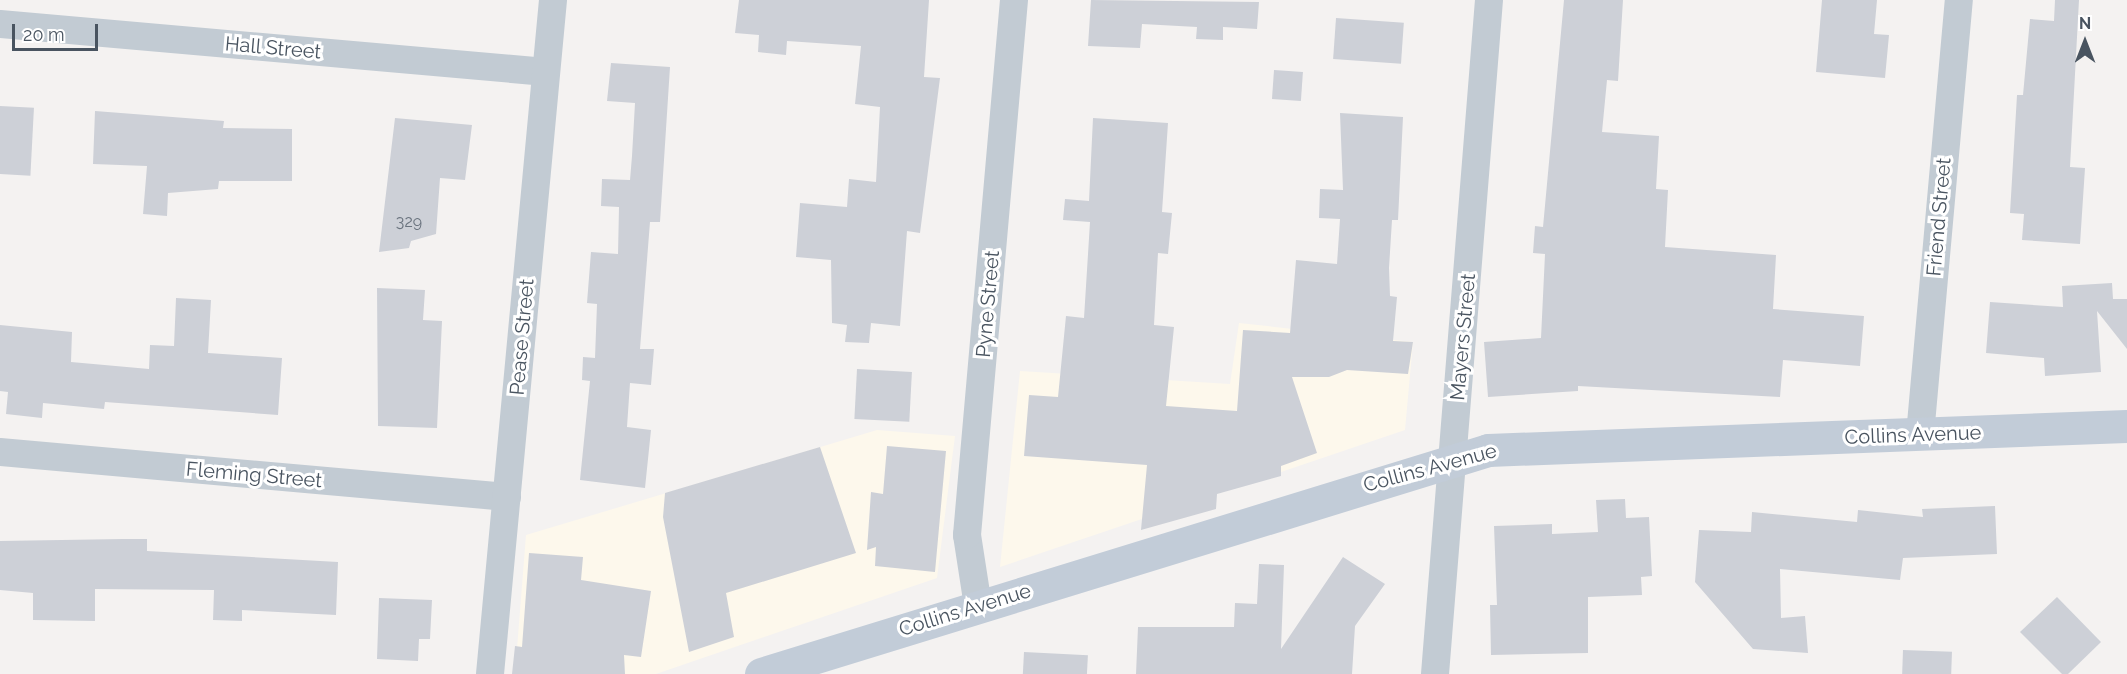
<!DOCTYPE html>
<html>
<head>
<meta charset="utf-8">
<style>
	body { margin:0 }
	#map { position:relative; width:2127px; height:674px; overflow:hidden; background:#f4f2f1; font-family:Raleway,sans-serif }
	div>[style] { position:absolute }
	.commercial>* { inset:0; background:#fdf8ec }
	.building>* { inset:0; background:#cdd0d7; transform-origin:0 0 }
	.street>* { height:28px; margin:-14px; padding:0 14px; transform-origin:14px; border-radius:14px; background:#c2cbd3 }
	.secondary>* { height:33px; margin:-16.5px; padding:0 16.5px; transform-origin:16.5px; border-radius:16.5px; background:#c2ccd8 }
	span { translate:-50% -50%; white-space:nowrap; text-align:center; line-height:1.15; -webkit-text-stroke:6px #fff; paint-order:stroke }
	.number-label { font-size:16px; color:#6a737e }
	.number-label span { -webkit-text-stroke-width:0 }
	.street-label { font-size:20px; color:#495460 }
	.north { position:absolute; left:2055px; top:12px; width:60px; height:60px; -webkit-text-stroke:4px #fff; paint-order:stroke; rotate:0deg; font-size:16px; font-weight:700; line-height:24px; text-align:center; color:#495460 }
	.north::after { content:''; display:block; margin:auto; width:21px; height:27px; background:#495460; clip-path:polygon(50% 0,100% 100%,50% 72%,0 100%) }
	.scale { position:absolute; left:12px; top:24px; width:86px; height:27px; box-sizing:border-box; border:3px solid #495460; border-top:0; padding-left:8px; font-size:18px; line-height:21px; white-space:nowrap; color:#495460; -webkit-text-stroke:4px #fff; paint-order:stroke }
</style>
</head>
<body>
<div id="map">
	<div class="commercial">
		<i style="clip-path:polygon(1239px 323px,1413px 342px,1405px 430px,1000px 567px,1020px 371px,1230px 384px)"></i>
		<i style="clip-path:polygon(877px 430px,955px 436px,937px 578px,656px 674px,515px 674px,526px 535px)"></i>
	</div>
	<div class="building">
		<i style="clip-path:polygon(739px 0,929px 0,924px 77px,940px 78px,920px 233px,907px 231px,900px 326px,871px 323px,869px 343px,845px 342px,847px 325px,832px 323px,831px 260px,796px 257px,800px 203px,847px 207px,849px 179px,876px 182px,880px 107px,855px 104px,861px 46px,787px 41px,786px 55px,758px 52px,759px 35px,735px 33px)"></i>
		<i style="clip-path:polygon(1091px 0,1259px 2px,1257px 29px,1223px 27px,1223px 40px,1196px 39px,1197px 27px,1142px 24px,1140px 48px,1088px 46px)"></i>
		<i style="clip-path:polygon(1564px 0,1623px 0,1618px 81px,1607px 80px,1602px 132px,1659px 136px,1656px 189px,1668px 190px,1665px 247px,1776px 255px,1773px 309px,1864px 316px,1860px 366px,1783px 360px,1780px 397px,1578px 386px,1578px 391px,1488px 397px,1484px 342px,1541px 338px,1545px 254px,1533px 253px,1535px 226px,1543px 227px)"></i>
		<i style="clip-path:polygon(1822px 0,1877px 0,1874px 34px,1889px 35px,1885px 78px,1816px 72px)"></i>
		<i style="clip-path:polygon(2055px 0,2079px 0,2070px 167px,2085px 168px,2080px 244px,2022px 240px,2024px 214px,2010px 213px,2017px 95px,2023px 95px,2030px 19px,2054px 21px)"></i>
		<i style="left:1336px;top:18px;width:68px;height:41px;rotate:4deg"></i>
		<i style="clip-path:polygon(611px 63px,670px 67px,660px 222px,650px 222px,640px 349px,654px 349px,651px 385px,630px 383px,627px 427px,651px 430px,645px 488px,580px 480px,590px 381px,582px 380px,583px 357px,595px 358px,597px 304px,587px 303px,591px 252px,618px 254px,619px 207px,601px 206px,602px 179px,630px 180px,632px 156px,635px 103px,607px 101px)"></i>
		<i style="left:1274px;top:70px;width:29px;height:29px;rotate:4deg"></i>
		<i style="left:0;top:106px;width:34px;height:68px;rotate:3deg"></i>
		<i style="clip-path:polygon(95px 111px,224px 121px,223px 128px,292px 129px,292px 181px,219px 181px,218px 189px,168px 193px,167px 216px,143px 214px,147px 166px,93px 164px)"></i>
		<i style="clip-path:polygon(1340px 113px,1403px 117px,1398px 220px,1392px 220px,1389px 268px,1390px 296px,1397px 297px,1393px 341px,1413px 342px,1408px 374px,1347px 370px,1329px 377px,1292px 377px,1317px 453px,1281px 466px,1281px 476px,1217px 494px,1216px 509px,1141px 530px,1147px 465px,1024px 456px,1029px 395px,1058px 397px,1066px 316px,1084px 318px,1090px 222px,1063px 220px,1065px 199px,1089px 201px,1093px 118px,1168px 123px,1162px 212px,1172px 213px,1168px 254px,1158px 253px,1154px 325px,1174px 327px,1166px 406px,1237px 411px,1243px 330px,1290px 333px,1296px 260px,1337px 264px,1340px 219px,1319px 218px,1320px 189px,1343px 190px)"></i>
		<i style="clip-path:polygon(395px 118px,472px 125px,465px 180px,440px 178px,436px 234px,411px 241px,409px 248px,379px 252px)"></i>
		<i style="clip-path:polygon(2112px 283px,2113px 299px,2127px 299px,2127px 349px,2097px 311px,2101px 372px,2045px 376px,2044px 358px,1986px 353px,1990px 302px,2063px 307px,2062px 286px)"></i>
		<i style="clip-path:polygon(377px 288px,425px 290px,423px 320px,442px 321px,437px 428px,378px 426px)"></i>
		<i style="clip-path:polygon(176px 298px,211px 300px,208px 353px,282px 358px,278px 415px,105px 402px,104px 409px,43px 403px,42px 418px,6px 414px,8px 392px,0 391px,0 325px,72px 332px,71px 362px,149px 369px,150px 345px,174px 346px)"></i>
		<i style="left:857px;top:369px;width:55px;height:50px;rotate:3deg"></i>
		<i style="clip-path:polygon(887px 446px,946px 451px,935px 572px,875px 566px,876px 547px,867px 550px,871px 492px,883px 494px)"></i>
		<i style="clip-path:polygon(820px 447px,856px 553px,726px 593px,734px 637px,689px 652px,663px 517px,665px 493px)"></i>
		<i style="clip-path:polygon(1625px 499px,1626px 518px,1649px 517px,1652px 576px,1641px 577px,1642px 595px,1588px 597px,1588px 653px,1491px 655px,1490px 605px,1497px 605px,1494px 526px,1552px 524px,1552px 534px,1598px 532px,1596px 500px)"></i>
		<i style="clip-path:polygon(1995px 506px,1997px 554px,1903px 558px,1900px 580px,1780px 569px,1781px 618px,1805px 616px,1808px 653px,1753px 649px,1695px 582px,1699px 530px,1751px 532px,1752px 512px,1857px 522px,1858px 510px,1923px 517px,1922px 509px)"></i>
		<i style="clip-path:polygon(123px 539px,147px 539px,147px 551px,338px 562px,336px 615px,242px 610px,242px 621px,213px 620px,214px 590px,95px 589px,95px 621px,33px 620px,33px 593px,0 590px,0 541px)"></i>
		<i style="clip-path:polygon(529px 553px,583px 557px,581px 580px,651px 591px,641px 657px,624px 655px,625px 674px,512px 674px,515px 646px,522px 647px)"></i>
		<i style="clip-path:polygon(1343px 557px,1385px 584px,1355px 626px,1352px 674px,1136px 674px,1138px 627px,1234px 627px,1235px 603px,1257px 604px,1259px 564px,1284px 565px,1281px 649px)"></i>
		<i style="clip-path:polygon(2057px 597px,2101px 642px,2068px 674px,2062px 674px,2020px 632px)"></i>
		<i style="clip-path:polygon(379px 598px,432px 600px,430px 639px,419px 639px,418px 661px,377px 659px)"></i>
		<i style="left:1903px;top:650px;width:49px;height:24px;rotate:2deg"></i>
		<i style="left:1024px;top:652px;width:64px;height:22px;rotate:3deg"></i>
	</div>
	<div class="street">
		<i style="left:0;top:24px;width:548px;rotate:5.02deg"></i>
		<i style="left:1920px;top:435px;width:437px;rotate:-84.9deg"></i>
		<i style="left:0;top:452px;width:509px;rotate:5.07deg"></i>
		<i style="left:978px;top:606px;width:72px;rotate:-98.8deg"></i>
		<i style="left:967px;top:535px;width:537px;rotate:-84.98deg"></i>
		<i style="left:490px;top:674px;width:677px;rotate:-84.66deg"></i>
		<i style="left:1435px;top:674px;width:676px;rotate:-85.42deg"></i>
	</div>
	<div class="secondary">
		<i style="left:761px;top:674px;width:761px;rotate:-17.12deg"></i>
		<i style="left:1488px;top:450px;width:639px;rotate:-2.15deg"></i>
	</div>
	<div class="number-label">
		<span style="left:409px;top:222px">329</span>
	</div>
	<div class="street-label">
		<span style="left:273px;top:48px;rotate:5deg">Hall Street</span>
		<span style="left:1939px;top:217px;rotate:-85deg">Friend Street</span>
		<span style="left:988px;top:304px;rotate:-85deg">Pyne Street</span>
		<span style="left:522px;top:337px;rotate:-85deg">Pease Street</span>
		<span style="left:1463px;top:337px;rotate:-85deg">Mayers Street</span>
		<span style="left:1913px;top:435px;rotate:-2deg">Collins Avenue</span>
		<span style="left:1430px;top:468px;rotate:-15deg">Collins Avenue</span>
		<span style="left:254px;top:475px;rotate:5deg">Fleming Street</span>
		<span style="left:965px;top:610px;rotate:-17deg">Collins Avenue</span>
	</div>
	<div class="north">N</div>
	<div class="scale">20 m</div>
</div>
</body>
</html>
